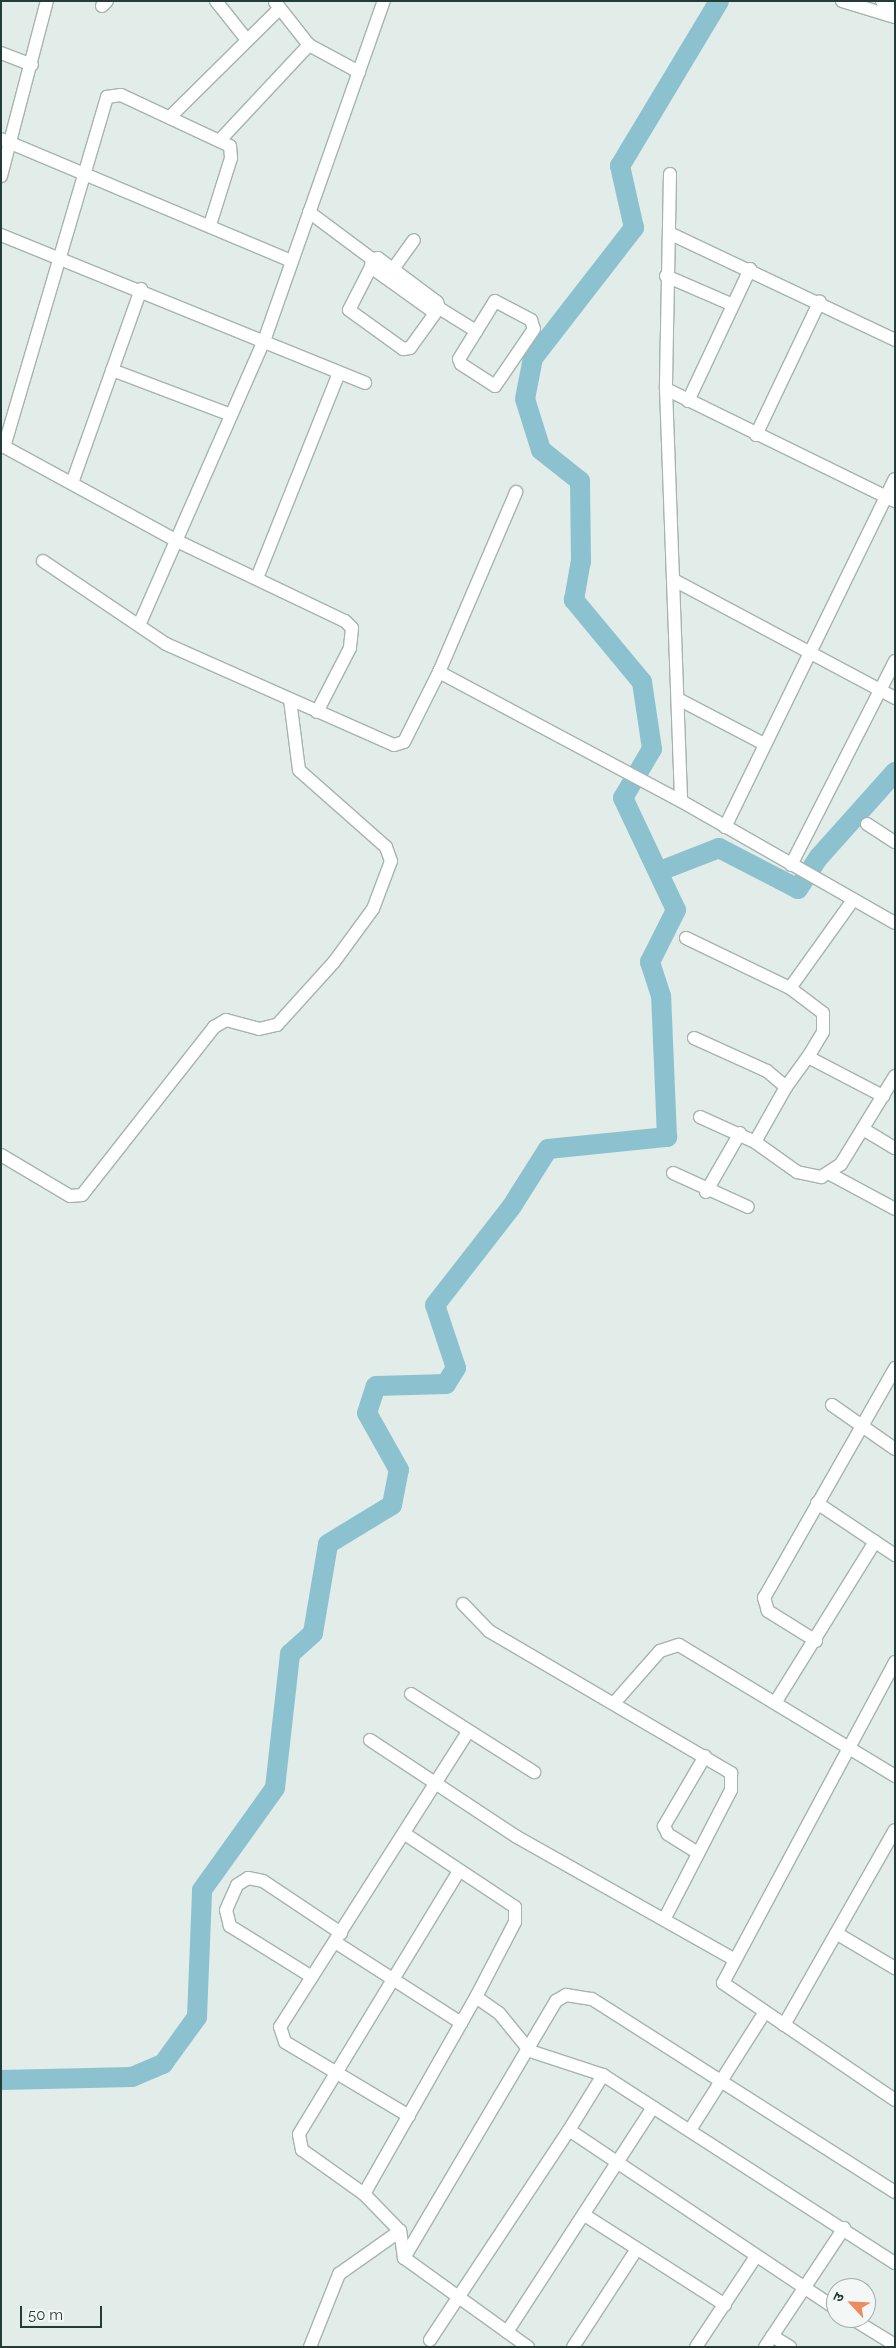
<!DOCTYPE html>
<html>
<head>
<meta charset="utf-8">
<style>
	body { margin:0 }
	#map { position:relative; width:896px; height:2348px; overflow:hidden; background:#e2ece8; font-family:Raleway,"Noto Sans Devanagari",sans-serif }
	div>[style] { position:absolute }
	.river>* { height:20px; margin:-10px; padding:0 10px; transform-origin:10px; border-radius:10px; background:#8cc1cf }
	.roads { filter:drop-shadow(1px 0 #a5b4af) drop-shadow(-1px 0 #a5b4af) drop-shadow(0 1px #a5b4af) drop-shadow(0 -1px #a5b4af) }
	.street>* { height:12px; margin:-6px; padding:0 6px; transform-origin:6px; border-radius:6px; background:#fff }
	span { translate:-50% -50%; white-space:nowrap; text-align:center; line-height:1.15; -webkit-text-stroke:4.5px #f3f8f6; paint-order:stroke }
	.frame { position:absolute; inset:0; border:2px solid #233c37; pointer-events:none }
	.north { position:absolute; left:826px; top:2278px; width:50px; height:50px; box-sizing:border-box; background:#f3f8f6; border:1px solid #a0adaa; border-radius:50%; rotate:295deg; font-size:14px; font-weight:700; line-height:20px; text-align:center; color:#233c37 }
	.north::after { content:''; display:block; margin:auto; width:18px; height:22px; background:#ed8a5f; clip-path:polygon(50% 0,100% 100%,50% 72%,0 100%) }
	.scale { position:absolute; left:20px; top:2306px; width:82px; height:22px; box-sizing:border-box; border:2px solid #233c37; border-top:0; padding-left:6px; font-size:15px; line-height:18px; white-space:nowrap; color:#233c37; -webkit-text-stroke:4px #f3f8f6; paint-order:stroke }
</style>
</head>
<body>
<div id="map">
	<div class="river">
		<i style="left:660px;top:871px;width:63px;rotate:-21.3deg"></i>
		<i style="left:719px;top:848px;width:89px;rotate:27.4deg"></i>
		<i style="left:798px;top:889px;width:38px;rotate:-57deg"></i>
		<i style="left:819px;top:857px;width:114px;rotate:-48.2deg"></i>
		<i style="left:1px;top:2080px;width:131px;rotate:-1.3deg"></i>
		<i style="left:132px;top:2077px;width:34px;rotate:-23deg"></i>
		<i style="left:163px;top:2064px;width:58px;rotate:-54.1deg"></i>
		<i style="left:197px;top:2017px;width:127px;rotate:-87.7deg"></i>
		<i style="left:202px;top:1890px;width:125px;rotate:-54.4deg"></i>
		<i style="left:275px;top:1788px;width:135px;rotate:-83.6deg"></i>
		<i style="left:290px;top:1654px;width:31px;rotate:-42deg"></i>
		<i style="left:313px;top:1633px;width:90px;rotate:-80.4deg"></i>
		<i style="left:328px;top:1544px;width:75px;rotate:-31.4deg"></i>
		<i style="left:392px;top:1505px;width:36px;rotate:-79deg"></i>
		<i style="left:399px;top:1470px;width:65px;rotate:-119.3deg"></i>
		<i style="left:367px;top:1413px;width:28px;rotate:-72deg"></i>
		<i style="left:376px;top:1386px;width:70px;rotate:-1.6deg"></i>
		<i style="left:446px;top:1384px;width:19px;rotate:-58deg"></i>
		<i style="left:456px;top:1368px;width:66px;rotate:-108.4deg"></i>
		<i style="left:435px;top:1305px;width:125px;rotate:-52.1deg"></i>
		<i style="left:512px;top:1206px;width:67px;rotate:-57.7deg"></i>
		<i style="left:548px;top:1149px;width:120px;rotate:-5.8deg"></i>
		<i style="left:667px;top:1137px;width:141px;rotate:-92.4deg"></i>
		<i style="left:661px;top:996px;width:36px;rotate:-108deg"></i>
		<i style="left:650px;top:962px;width:58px;rotate:-63.4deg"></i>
		<i style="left:676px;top:910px;width:124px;rotate:-115.3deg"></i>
		<i style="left:623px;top:798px;width:57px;rotate:-59.4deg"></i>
		<i style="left:652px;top:749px;width:68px;rotate:-98.5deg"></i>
		<i style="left:642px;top:682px;width:107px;rotate:-129.7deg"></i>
		<i style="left:574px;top:600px;width:39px;rotate:-80deg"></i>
		<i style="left:581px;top:562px;width:81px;rotate:-90.7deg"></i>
		<i style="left:580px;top:481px;width:50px;rotate:-141.5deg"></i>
		<i style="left:541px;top:450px;width:53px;rotate:-107.4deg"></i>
		<i style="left:525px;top:399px;width:42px;rotate:-79deg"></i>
		<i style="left:533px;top:358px;width:165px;rotate:-52.2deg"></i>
		<i style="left:634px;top:228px;width:64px;rotate:-102.7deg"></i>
		<i style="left:620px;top:166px;width:192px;rotate:-59deg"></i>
	</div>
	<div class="roads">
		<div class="street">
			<i style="left:216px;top:1px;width:50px;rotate:51.5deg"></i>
			<i style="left:842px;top:1px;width:55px;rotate:16.8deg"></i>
			<i style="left:882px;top:1px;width:14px;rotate:17deg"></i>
			<i style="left:275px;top:2px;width:55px;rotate:51.7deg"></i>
			<i style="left:309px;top:45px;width:57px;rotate:28.4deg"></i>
			<i style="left:102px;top:6px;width:7px;rotate:-45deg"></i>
			<i style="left:1px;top:53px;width:33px;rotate:21deg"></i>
			<i style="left:171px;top:116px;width:153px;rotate:-44.7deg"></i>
			<i style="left:1px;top:139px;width:315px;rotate:22.8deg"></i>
			<i style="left:221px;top:139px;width:129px;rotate:-46.9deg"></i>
			<i style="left:670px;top:174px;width:215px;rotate:91.1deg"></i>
			<i style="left:666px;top:389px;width:412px;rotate:87.9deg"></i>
			<i style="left:1px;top:176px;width:181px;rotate:-75.3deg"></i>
			<i style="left:309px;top:212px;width:79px;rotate:36.7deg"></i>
			<i style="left:372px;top:259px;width:6px;rotate:-9deg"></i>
			<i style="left:378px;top:258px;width:74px;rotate:36.7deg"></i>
			<i style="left:437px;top:302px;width:6px;rotate:72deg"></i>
			<i style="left:439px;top:308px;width:8px;rotate:157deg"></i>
			<i style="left:432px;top:311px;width:57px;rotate:-144.3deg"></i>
			<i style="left:386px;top:278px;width:19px;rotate:-144deg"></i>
			<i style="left:371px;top:267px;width:8px;rotate:-83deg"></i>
			<i style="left:669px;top:233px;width:250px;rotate:25.3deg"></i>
			<i style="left:1px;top:235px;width:393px;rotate:22.1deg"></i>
			<i style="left:371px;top:267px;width:48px;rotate:117.1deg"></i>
			<i style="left:349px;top:310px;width:67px;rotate:35.8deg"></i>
			<i style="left:403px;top:349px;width:7px;rotate:-8deg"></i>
			<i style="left:410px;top:348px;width:49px;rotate:-54.1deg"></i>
			<i style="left:439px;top:308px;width:44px;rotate:31.9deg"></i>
			<i style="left:388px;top:276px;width:44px;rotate:-54.2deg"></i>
			<i style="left:666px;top:276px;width:73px;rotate:23.4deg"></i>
			<i style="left:495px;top:301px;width:41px;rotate:27.8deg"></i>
			<i style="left:531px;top:320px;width:9px;rotate:72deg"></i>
			<i style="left:534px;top:329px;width:69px;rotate:124.4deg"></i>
			<i style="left:495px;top:386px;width:40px;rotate:-147.1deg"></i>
			<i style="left:461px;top:364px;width:5px;rotate:-112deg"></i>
			<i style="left:459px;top:359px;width:68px;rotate:-58.2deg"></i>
			<i style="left:112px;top:370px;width:127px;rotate:20.7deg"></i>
			<i style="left:666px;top:389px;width:255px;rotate:26.1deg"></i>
			<i style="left:688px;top:401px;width:146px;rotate:-64.8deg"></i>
			<i style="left:756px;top:435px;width:148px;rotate:-64.5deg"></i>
			<i style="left:1px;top:445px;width:200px;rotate:28.6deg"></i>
			<i style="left:177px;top:541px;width:186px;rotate:25.5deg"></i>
			<i style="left:345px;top:621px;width:10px;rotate:45deg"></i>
			<i style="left:352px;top:628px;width:20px;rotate:96deg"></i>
			<i style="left:350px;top:648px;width:72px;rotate:117.3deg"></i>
			<i style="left:4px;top:447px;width:365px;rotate:-73.6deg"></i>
			<i style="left:107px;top:97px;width:14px;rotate:-8deg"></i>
			<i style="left:121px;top:95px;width:120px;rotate:25.1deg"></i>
			<i style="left:230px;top:146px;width:12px;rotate:85deg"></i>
			<i style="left:231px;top:158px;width:70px;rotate:107.4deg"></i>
			<i style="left:72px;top:483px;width:206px;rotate:-70.4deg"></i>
			<i style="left:43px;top:561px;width:148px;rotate:34deg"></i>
			<i style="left:166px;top:644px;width:249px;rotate:23.9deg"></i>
			<i style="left:394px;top:745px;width:10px;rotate:-17deg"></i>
			<i style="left:404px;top:742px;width:78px;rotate:-63.4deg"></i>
			<i style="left:439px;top:672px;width:196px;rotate:-66.8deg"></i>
			<i style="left:257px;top:578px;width:221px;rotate:-68.2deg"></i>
			<i style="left:674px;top:580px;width:251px;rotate:28.1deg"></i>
			<i style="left:140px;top:623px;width:308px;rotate:-66.3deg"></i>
			<i style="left:264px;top:341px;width:361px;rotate:-70.6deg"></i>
			<i style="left:439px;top:672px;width:274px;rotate:28.1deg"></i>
			<i style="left:681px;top:801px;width:246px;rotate:29.7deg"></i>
			<i style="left:680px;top:700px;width:95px;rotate:27.6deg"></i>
			<i style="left:867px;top:824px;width:33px;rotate:33deg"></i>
			<i style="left:725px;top:827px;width:387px;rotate:-64deg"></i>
			<i style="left:791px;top:865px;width:229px;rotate:-63deg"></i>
			<i style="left:686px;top:938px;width:115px;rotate:25.7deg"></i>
			<i style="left:790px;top:988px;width:41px;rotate:37.1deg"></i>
			<i style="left:823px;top:1013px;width:19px;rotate:90deg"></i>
			<i style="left:823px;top:1032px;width:29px;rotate:121deg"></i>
			<i style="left:790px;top:988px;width:108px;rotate:-54.4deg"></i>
			<i style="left:694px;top:1038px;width:80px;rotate:24.3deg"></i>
			<i style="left:767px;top:1071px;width:25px;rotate:40deg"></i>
			<i style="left:786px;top:1087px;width:63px;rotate:119.4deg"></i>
			<i style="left:786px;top:1087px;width:37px;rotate:-54deg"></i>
			<i style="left:808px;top:1057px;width:85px;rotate:27.5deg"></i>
			<i style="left:700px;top:1117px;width:60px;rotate:24.4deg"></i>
			<i style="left:755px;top:1142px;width:52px;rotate:35.5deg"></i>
			<i style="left:797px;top:1172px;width:25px;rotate:12deg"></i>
			<i style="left:821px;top:1177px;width:24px;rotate:-33deg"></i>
			<i style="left:841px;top:1164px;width:103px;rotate:-58.5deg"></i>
			<i style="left:863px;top:1129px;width:37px;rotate:31deg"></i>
			<i style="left:1px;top:1155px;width:80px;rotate:30.7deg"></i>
			<i style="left:70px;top:1196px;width:12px;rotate:-5deg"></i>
			<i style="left:82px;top:1195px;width:214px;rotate:-51.8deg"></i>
			<i style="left:214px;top:1027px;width:14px;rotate:-30deg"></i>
			<i style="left:226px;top:1020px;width:34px;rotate:15deg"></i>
			<i style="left:259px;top:1029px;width:18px;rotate:-13deg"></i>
			<i style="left:277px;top:1025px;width:85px;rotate:-47.9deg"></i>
			<i style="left:334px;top:962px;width:66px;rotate:-53.7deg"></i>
			<i style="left:373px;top:909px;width:51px;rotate:-69.4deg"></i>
			<i style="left:391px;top:861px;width:15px;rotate:-110deg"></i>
			<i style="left:386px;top:847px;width:116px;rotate:-138.5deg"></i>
			<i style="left:299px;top:770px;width:71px;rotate:-97.3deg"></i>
			<i style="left:673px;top:1173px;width:82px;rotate:24.4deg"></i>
			<i style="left:830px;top:1174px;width:74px;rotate:28.3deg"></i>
			<i style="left:706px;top:1192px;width:68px;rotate:-60deg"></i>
			<i style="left:832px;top:1405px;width:77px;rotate:34.9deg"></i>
			<i style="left:817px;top:1503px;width:94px;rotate:33.7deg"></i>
			<i style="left:463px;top:1604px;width:37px;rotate:46deg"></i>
			<i style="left:489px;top:1631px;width:281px;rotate:30.4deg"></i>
			<i style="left:731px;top:1773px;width:17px;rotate:90deg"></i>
			<i style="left:731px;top:1790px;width:146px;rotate:117.3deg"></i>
			<i style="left:816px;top:1641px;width:57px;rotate:-148deg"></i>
			<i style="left:768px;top:1611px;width:14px;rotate:-107deg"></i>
			<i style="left:764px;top:1598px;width:265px;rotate:-60.3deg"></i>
			<i style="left:895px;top:1662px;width:364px;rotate:118.2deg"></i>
			<i style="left:723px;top:1983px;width:208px;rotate:34.2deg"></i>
			<i style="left:411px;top:1694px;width:146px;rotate:32.4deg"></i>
			<i style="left:615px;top:1702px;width:68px;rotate:-48.6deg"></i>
			<i style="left:660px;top:1651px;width:20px;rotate:-18deg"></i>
			<i style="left:679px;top:1645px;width:253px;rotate:31.2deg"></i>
			<i style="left:775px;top:1703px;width:190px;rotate:-58.2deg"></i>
			<i style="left:370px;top:1740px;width:176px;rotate:33.4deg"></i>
			<i style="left:517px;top:1837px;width:250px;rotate:29.4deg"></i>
			<i style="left:405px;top:1834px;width:132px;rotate:33.6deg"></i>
			<i style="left:515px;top:1907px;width:15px;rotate:90deg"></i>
			<i style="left:515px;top:1922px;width:85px;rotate:117.5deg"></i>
			<i style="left:698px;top:1853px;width:36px;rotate:-148deg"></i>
			<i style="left:668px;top:1834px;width:9px;rotate:-117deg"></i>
			<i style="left:664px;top:1826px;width:81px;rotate:-59.6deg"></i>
			<i style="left:836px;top:1933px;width:69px;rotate:30.7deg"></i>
			<i style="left:335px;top:1942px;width:150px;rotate:32.7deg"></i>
			<i style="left:312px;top:1977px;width:97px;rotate:-148.1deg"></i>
			<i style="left:230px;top:1926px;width:16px;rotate:-104deg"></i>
			<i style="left:226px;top:1910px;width:27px;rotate:-66deg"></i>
			<i style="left:237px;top:1885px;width:13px;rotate:-32deg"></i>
			<i style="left:248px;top:1878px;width:15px;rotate:11deg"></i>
			<i style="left:263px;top:1881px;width:94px;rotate:33.7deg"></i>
			<i style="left:784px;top:2025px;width:224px;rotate:-60.4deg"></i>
			<i style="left:603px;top:2075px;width:65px;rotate:121.7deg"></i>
			<i style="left:569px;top:2130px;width:321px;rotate:33.8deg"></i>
			<i style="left:409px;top:2116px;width:144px;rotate:-149.2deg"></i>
			<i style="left:285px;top:2042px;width:16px;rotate:-108deg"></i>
			<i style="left:280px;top:2027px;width:350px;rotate:-57.5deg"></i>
			<i style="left:690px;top:2130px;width:140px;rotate:-57.6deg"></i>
			<i style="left:364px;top:2194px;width:76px;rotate:-144.6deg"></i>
			<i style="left:302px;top:2150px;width:16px;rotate:-101deg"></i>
			<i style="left:299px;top:2134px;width:306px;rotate:-58.7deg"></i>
			<i style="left:586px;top:2216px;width:165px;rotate:32.6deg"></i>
			<i style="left:404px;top:2258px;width:27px;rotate:-98deg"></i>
			<i style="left:400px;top:2231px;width:52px;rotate:-134.2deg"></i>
			<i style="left:364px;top:2194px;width:227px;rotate:-60.4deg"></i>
			<i style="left:476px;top:1997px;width:28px;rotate:35deg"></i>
			<i style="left:499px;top:2013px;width:49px;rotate:50.8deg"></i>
			<i style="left:530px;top:2051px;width:77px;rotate:18.2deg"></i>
			<i style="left:603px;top:2075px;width:347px;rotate:32.8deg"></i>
			<i style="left:851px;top:2318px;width:52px;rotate:31.5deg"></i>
			<i style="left:507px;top:2332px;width:268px;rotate:-57deg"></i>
			<i style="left:772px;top:2336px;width:21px;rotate:31deg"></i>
			<i style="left:430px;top:2340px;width:252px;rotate:-56.5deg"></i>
			<i style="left:310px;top:2347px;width:79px;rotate:-68.3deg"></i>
			<i style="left:339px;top:2274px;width:75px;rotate:-35.2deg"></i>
			<i style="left:528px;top:2347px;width:153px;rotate:-144.3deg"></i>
			<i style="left:404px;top:2258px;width:299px;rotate:-59.4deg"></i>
			<i style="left:556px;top:2001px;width:12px;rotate:-31deg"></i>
			<i style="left:566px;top:1995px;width:26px;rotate:9deg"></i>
			<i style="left:592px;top:1999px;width:359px;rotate:32.5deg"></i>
			<i style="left:573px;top:2347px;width:117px;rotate:-56.9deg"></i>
			<i style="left:696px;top:2347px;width:107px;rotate:-56.5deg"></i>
			<i style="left:765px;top:2347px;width:143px;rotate:-56.4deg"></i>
		</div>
	</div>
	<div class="frame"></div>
	<div class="north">उ</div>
	<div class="scale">50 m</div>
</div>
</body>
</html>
